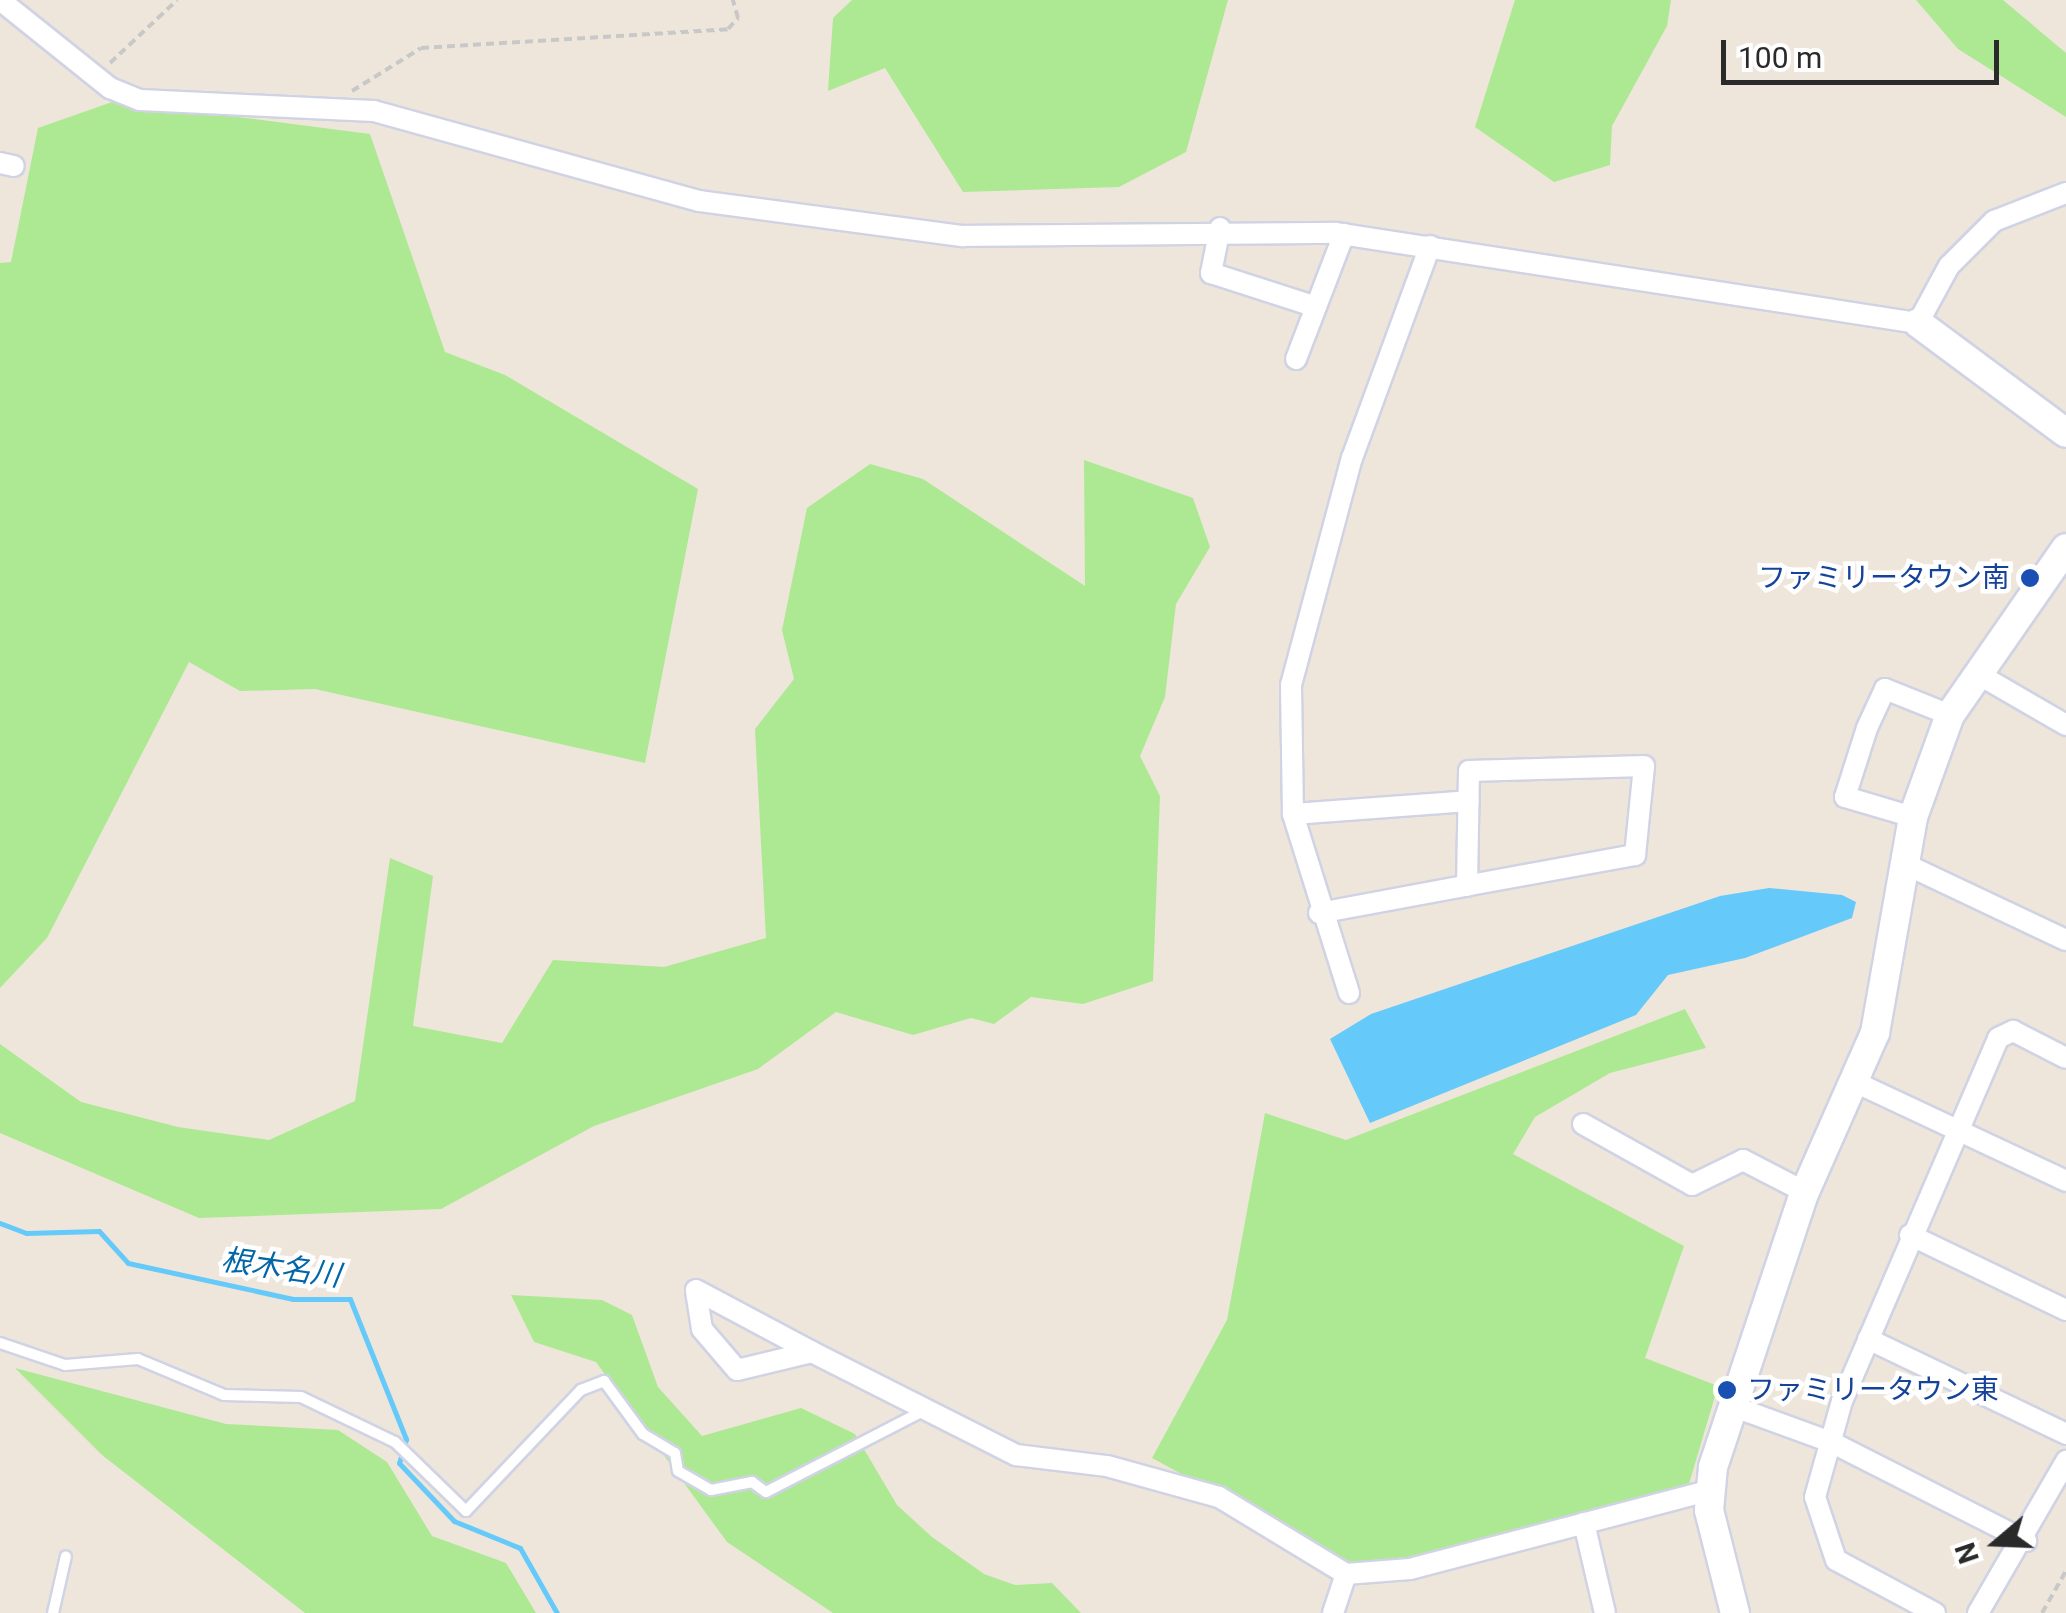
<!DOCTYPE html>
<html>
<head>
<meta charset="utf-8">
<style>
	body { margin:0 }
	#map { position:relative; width:2066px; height:1613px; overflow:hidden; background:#eee6db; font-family:Roboto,"Noto Sans JP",sans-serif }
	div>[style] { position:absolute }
	.green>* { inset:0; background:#ace992 }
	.water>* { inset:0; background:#65caf9 }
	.stream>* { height:5px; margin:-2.5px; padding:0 2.5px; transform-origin:2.5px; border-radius:2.5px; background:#65caf9 }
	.path>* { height:4px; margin-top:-2px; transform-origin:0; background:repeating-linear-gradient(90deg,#c8c8c8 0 8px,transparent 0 13px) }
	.roads { filter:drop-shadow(2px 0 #d0d3e4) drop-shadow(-2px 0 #d0d3e4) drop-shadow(0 2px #d0d3e4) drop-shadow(0 -2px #d0d3e4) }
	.lane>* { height:10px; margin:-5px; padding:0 5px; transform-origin:5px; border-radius:5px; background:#fff }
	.street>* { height:20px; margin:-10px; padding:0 10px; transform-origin:10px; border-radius:10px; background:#fff }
	.secondary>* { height:28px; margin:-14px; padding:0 14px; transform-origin:14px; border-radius:14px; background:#fff }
	.dots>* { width:28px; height:28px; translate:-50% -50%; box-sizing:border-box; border:5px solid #fff; border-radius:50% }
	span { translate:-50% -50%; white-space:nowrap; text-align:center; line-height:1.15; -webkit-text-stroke:9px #fff; paint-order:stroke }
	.transit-label { font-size:28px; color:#164399 }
	.right { translate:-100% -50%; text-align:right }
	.left { translate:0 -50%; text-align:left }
	.water-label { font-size:30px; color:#0266a7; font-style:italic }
	.north { position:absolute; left:1946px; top:1493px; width:100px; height:100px; -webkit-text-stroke:8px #fff; paint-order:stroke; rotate:251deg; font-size:28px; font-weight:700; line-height:40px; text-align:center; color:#2a2a2a }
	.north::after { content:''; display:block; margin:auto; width:35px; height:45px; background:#2a2a2a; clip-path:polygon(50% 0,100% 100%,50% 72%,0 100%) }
	.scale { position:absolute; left:1721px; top:40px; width:278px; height:45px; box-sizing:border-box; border:5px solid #2a2a2a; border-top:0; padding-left:12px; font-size:30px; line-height:35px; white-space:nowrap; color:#2a2a2a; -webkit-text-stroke:8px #fff; paint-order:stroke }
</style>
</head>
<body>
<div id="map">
	<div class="green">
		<i style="clip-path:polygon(852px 0,1228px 0,1186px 152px,1119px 187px,963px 192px,885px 68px,828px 91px,833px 18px)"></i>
		<i style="clip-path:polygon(1515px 0,1671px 0,1667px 26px,1612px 126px,1610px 165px,1554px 182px,1475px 127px)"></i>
		<i style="clip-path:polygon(1916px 0,2003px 0,2066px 53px,2066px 117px,1958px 49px)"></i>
		<i style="clip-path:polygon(115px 101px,370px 134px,445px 352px,505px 375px,698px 489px,645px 763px,315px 689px,240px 691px,189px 662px,47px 938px,0 988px,0 263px,11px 262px,38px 128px)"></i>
		<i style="clip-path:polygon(1084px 460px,1193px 498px,1210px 547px,1176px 604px,1165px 697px,1140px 756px,1160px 796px,1153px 981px,1083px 1004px,1031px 997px,994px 1024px,971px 1018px,913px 1035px,836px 1012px,758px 1069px,594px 1126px,441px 1209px,199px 1218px,0 1133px,0 1044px,81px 1102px,178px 1127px,269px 1140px,355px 1101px,390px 858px,433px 876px,413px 1026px,502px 1043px,553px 960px,664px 967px,766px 938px,755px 729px,794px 679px,782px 630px,807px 508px,870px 464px,923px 479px,1085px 586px)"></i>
		<i style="clip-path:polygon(1685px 1009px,1706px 1048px,1610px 1073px,1535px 1117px,1513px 1154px,1684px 1246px,1645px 1358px,1718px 1386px,1689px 1484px,1358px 1570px,1152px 1458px,1227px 1320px,1265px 1113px,1346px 1140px)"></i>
		<i style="clip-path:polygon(511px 1295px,602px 1300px,632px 1315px,658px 1387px,702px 1436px,801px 1408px,855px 1434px,897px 1505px,932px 1537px,984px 1574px,1015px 1585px,1052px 1583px,1081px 1613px,833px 1613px,727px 1542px,596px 1362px,534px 1342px)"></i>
		<i style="clip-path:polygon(15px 1368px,226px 1424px,338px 1430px,387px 1462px,432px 1536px,506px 1563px,536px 1613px,305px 1613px,102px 1455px)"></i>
	</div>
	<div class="water">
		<i style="clip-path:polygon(1769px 888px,1842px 895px,1856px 902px,1852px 918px,1745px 958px,1668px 975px,1636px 1015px,1370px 1123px,1330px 1039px,1371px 1014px,1720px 896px)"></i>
	</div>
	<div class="stream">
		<i style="left:0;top:1223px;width:28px;rotate:21deg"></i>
		<i style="left:26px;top:1233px;width:73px;rotate:-1.6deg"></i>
		<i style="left:99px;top:1231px;width:43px;rotate:47.8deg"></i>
		<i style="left:128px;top:1263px;width:169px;rotate:12.3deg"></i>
		<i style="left:293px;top:1299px;width:57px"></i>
		<i style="left:350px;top:1299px;width:151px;rotate:68.2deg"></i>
		<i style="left:406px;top:1439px;width:25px;rotate:106deg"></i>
		<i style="left:399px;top:1463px;width:80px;rotate:46.5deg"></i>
		<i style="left:454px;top:1521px;width:71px;rotate:22.2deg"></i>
		<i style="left:520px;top:1548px;width:75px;rotate:60.4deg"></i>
	</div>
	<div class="path">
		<i style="left:110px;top:63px;width:92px;rotate:-43.2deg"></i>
		<i style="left:352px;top:91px;width:81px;rotate:-31.9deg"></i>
		<i style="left:421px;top:48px;width:308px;rotate:-3.5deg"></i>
		<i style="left:728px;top:29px;width:15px;rotate:-48deg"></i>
		<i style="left:738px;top:18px;width:19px;rotate:-106deg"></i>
		<i style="left:2042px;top:1613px;width:48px;rotate:-60.3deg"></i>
	</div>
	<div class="roads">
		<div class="lane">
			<i style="left:0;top:1343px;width:69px;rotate:18.7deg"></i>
			<i style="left:65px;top:1365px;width:73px;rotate:-4.7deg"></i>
			<i style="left:138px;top:1359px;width:93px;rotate:22.7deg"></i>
			<i style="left:224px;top:1395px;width:77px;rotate:1.5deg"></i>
			<i style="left:301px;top:1397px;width:104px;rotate:25.6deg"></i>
			<i style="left:395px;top:1442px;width:99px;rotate:44.2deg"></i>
			<i style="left:466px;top:1511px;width:167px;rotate:-46.5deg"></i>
			<i style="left:581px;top:1390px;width:25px;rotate:-21deg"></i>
			<i style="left:604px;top:1381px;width:66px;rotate:53.7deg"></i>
			<i style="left:643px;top:1434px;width:37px;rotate:31deg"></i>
			<i style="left:675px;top:1453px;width:18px;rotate:81deg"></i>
			<i style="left:678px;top:1471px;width:38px;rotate:30deg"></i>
			<i style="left:711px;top:1490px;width:42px;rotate:-11deg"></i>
			<i style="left:752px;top:1482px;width:17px;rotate:36deg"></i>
			<i style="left:766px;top:1492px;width:181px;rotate:-27.3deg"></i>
			<i style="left:53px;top:1613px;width:58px;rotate:-77.2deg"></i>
		</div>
		<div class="street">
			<i style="left:0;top:0;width:141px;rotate:38.7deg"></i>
			<i style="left:110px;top:88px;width:32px;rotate:22deg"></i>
			<i style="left:140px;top:100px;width:234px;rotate:2.7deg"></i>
			<i style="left:374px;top:111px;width:337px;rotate:15.5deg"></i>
			<i style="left:699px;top:201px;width:266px;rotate:7.6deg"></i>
			<i style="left:963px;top:236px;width:372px;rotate:-0.5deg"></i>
			<i style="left:1335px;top:233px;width:590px;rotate:8.78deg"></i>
			<i style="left:1918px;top:323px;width:65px;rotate:-61.5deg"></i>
			<i style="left:1949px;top:266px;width:64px;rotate:-45deg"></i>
			<i style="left:1994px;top:221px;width:77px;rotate:-21.3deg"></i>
			<i style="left:0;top:163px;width:14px;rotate:12deg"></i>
			<i style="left:1220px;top:228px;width:46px;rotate:101.3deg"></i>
			<i style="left:1211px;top:273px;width:110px;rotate:17.9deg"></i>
			<i style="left:1296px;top:359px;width:134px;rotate:-69deg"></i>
			<i style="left:1978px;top:674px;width:102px;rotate:30.1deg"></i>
			<i style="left:1293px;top:814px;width:176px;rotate:-4.2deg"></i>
			<i style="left:1913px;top:817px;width:71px;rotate:-163.6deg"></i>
			<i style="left:1845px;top:797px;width:72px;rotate:-72.3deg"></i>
			<i style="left:1867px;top:728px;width:43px;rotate:-65.2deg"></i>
			<i style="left:1885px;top:689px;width:70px;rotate:21.8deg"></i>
			<i style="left:1905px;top:864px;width:178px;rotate:25.3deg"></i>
			<i style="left:1319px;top:913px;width:154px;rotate:-10.5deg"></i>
			<i style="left:1470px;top:885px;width:168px;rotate:-10.3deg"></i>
			<i style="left:1635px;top:855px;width:89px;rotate:-84.2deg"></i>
			<i style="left:1644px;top:766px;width:175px;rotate:178.4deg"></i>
			<i style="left:1469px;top:771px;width:115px;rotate:91deg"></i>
			<i style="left:1349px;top:993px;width:188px;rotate:-107.4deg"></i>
			<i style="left:1293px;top:814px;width:129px;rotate:-90.9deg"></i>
			<i style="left:1291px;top:685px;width:235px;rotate:-75deg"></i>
			<i style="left:1352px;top:458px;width:226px;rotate:-69.8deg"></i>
			<i style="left:1857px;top:1083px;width:231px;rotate:25.1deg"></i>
			<i style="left:1583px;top:1124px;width:125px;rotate:29.2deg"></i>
			<i style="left:1692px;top:1185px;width:57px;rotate:-26.1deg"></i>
			<i style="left:1743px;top:1160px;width:70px;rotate:27.3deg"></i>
			<i style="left:1910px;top:1235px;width:173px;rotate:25.7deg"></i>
			<i style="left:696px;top:1290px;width:132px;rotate:28.1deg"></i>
			<i style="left:812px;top:1352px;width:77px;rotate:166.5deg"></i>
			<i style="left:737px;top:1370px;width:54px;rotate:-130.5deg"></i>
			<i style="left:702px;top:1329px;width:39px;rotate:-99deg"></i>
			<i style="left:1868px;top:1339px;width:220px;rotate:25.6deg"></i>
			<i style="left:812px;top:1352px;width:229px;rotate:26.8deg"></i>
			<i style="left:1016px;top:1455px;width:92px;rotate:6.9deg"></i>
			<i style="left:1107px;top:1466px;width:116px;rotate:15.5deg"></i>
			<i style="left:1219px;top:1497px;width:149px;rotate:31.2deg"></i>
			<i style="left:1346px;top:1574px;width:64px;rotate:-4.5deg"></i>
			<i style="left:1410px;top:1569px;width:308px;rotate:-14.7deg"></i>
			<i style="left:1732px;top:1406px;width:105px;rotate:20deg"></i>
			<i style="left:1831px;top:1442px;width:219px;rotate:26.9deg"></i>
			<i style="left:1584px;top:1523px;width:92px;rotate:76.9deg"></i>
			<i style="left:1333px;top:1613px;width:41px;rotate:-71.6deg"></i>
			<i style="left:1935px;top:1613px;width:112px;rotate:-151.8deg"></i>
			<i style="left:1836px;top:1560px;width:66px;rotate:-108.4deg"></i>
			<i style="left:1815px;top:1497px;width:100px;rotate:-74.3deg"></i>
			<i style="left:1842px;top:1401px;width:395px;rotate:-66.7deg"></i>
			<i style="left:1998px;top:1038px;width:17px;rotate:-25deg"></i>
			<i style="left:2013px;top:1031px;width:59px;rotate:27deg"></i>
			<i style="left:1978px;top:1613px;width:176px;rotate:-59.9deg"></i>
		</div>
		<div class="secondary">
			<i style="left:1918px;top:323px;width:184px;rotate:36.6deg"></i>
			<i style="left:1735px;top:1613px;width:106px;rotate:-104.2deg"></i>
			<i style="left:1709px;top:1510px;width:43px;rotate:-84.7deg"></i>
			<i style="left:1713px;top:1467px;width:286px;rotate:-71.6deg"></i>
			<i style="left:1803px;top:1196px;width:178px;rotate:-66.2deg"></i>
			<i style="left:1875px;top:1033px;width:219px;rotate:-80deg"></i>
			<i style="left:1913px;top:817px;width:109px;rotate:-70.1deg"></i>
			<i style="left:1950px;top:715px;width:203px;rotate:-55.2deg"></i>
		</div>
	</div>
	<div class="dots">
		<i style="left:2030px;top:578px;background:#1a4fb4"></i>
		<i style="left:1727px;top:1390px;background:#1a4fb4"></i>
	</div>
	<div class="transit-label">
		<span class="right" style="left:2010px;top:578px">ファミリータウン南</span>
		<span class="left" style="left:1747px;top:1390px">ファミリータウン東</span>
	</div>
	<div class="water-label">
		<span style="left:281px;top:1268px;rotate:8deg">根木名川</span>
	</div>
	<div class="north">N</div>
	<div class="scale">100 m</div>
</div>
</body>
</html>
